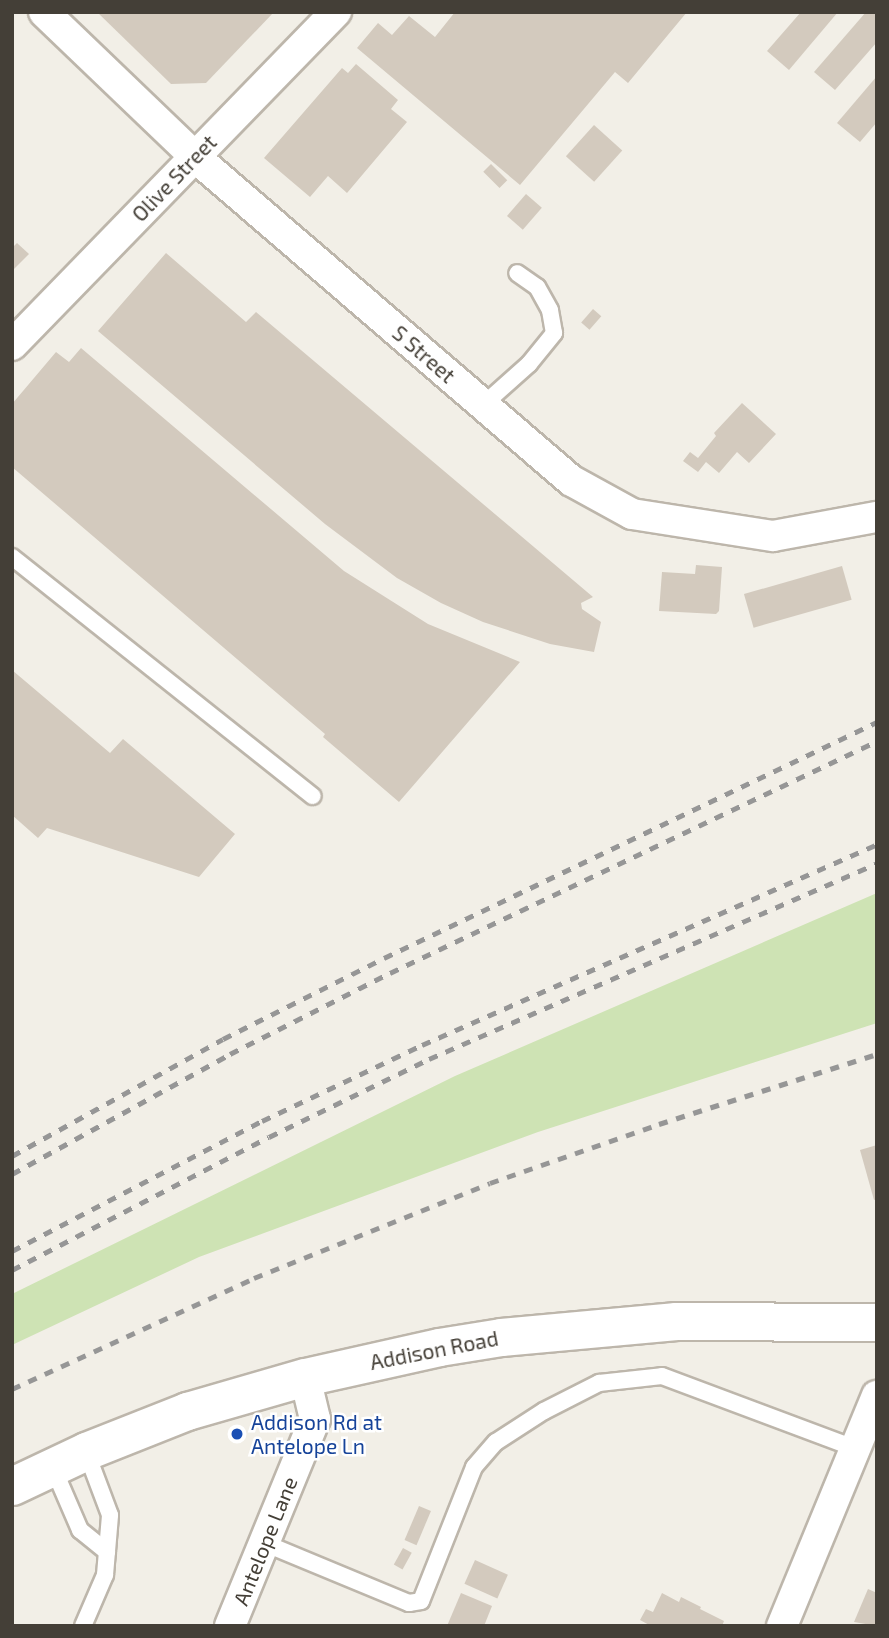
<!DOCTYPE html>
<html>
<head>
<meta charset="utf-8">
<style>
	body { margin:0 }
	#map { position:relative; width:889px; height:1638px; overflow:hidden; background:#f2efe7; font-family:"Exo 2",sans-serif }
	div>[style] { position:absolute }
	.green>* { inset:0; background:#cee3b4 }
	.building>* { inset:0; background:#d3cabe; transform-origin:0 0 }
	.roads { filter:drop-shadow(2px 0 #bdb6ab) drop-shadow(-2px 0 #bdb6ab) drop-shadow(0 2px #bdb6ab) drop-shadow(0 -2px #bdb6ab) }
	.service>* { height:16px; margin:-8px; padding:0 8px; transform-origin:8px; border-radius:8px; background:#fff }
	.minor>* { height:30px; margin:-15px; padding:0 15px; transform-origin:15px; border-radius:15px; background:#fff }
	.tertiary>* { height:37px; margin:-18.5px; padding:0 18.5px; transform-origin:18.5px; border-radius:18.5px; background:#fff }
	.rail>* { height:5px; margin-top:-2.5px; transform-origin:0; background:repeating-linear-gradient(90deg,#969696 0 9px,transparent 0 18px) }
	.dots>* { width:19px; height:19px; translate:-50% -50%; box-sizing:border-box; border:4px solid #fff; border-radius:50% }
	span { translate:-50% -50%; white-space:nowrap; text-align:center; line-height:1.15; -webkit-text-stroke:5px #fff; paint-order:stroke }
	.street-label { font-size:21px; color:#443f37 }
	.transit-label { font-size:21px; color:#164399 }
	.left { translate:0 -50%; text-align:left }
	.frame { position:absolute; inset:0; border:14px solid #443f37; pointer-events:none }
</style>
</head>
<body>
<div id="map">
	<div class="green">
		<i style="clip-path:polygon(877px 893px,877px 1023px,538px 1132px,199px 1257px,12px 1345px,12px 1294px,455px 1076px)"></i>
	</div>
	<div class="building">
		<i style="clip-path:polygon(97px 12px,274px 12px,206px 83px,171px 84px)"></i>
		<i style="clip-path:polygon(455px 12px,687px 12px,628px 83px,615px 72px,520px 185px,357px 48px,378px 23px,392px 35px,409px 16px,435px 37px)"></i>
		<i style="clip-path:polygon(801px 12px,838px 12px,789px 70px,767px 51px)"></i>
		<i style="clip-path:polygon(866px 12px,877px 12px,877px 42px,835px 90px,814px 72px)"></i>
		<i style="clip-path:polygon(356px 64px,398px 100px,391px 109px,407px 122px,347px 193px,328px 176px,310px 197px,264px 158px,342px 68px,348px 73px)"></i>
		<i style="clip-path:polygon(877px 76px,877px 122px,860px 142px,837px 123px)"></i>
		<i style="left:594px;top:125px;width:38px;height:42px;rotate:42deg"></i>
		<i style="left:491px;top:164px;width:23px;height:11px;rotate:45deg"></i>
		<i style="left:526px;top:194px;width:21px;height:29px;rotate:41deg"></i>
		<i style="clip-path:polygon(17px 243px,29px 254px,12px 271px,12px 248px)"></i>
		<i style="clip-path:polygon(166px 253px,246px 322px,256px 312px,593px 597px,581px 603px,582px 609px,601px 622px,594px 652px,550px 644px,483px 622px,441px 603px,397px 578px,325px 524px,98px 331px)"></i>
		<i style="left:593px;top:309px;width:11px;height:18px;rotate:41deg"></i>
		<i style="clip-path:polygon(81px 348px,344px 571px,428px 624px,520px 662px,399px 802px,323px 737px,325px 734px,12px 467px,12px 404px,56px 352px,69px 362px)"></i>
		<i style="clip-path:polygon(742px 403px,776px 434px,749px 463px,737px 452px,719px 473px,706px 462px,698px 472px,683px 461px,690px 452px,698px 458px,716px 436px,714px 433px)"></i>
		<i style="clip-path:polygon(696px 565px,722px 567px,719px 611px,716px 614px,659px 611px,662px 572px,695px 574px)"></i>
		<i style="left:842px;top:566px;width:35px;height:102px;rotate:74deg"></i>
		<i style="clip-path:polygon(12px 670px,110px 753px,123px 739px,235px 834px,199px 877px,47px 828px,38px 838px,12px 815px)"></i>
		<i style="clip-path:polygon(877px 1145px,877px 1199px,874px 1200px,860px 1150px)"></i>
		<i style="left:419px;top:1506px;width:13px;height:37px;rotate:23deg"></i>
		<i style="left:403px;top:1548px;width:10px;height:19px;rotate:29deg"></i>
		<i style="left:475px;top:1560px;width:36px;height:26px;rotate:24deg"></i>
		<i style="clip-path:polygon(868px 1589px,877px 1593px,877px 1626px,854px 1622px)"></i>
		<i style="clip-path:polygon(461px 1593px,492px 1606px,484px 1626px,447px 1626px)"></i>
		<i style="clip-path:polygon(662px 1593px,679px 1602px,681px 1597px,701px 1607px,700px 1609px,724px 1621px,722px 1626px,651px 1626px,640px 1620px,646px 1609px,653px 1612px)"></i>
	</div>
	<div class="roads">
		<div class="service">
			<i style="left:483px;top:405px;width:62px;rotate:-41.7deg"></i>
			<i style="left:529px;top:364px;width:40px;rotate:-51deg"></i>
			<i style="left:554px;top:333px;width:23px;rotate:-100deg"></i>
			<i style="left:550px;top:310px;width:26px;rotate:-119deg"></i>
			<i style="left:537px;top:287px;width:24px;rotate:-145deg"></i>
			<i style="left:12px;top:557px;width:384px;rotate:38.5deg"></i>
			<i style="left:52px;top:1465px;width:71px;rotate:66.7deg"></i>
			<i style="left:80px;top:1530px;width:35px;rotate:39deg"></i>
			<i style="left:264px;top:1543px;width:157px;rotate:22.5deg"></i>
			<i style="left:409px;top:1603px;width:12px;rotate:-9deg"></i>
			<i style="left:421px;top:1601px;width:144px;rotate:-68.4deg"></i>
			<i style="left:474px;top:1467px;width:33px;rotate:-49deg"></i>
			<i style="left:496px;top:1442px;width:57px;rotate:-32.9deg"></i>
			<i style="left:544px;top:1411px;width:62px;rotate:-27deg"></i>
			<i style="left:599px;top:1383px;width:63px;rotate:-6.3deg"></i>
			<i style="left:662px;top:1376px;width:206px;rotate:20.5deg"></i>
			<i style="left:83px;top:1626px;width:56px;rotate:-66.7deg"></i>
			<i style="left:105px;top:1575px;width:60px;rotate:-85.2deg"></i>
			<i style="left:110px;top:1515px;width:68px;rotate:-110.6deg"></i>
		</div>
		<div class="minor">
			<i style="left:44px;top:12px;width:209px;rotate:43.8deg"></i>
			<i style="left:195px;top:157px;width:497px;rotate:40.7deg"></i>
			<i style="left:572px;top:481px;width:68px;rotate:28.8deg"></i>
			<i style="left:632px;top:514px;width:143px;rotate:8.9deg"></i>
			<i style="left:773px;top:536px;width:106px;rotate:-10.4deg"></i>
			<i style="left:12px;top:345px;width:465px;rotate:-45.8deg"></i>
			<i style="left:230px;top:1626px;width:224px;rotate:-67.7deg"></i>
			<i style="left:315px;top:1419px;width:43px;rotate:-103.4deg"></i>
			<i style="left:782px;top:1626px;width:249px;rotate:-67.6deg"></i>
		</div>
		<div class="tertiary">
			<i style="left:12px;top:1486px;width:82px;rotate:-25.3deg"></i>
			<i style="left:86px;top:1451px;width:109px;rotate:-21.6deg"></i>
			<i style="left:187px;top:1411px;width:123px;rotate:-16.1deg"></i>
			<i style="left:305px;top:1377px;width:137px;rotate:-12.6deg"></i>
			<i style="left:439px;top:1347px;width:63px;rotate:-9.2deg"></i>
			<i style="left:501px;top:1337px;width:176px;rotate:-5.2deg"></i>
			<i style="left:676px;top:1321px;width:201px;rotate:0.3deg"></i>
		</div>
	</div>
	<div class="rail">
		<i style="left:12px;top:1156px;width:241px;rotate:-29deg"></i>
		<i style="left:223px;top:1039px;width:180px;rotate:-26.7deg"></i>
		<i style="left:384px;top:958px;width:547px;rotate:-25.58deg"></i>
		<i style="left:12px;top:1174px;width:249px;rotate:-28.8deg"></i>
		<i style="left:230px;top:1054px;width:179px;rotate:-26.9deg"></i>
		<i style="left:390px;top:973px;width:539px;rotate:-25.47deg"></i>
		<i style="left:12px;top:1251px;width:282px;rotate:-27.5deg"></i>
		<i style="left:262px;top:1121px;width:177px;rotate:-25.4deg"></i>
		<i style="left:422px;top:1045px;width:497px;rotate:-23.8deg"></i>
		<i style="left:12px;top:1270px;width:289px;rotate:-27.4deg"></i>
		<i style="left:269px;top:1137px;width:178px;rotate:-26deg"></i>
		<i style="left:429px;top:1059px;width:489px;rotate:-23.6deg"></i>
		<i style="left:12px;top:1389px;width:266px;rotate:-24.6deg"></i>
		<i style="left:254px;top:1278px;width:254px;rotate:-21.9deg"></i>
		<i style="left:490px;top:1183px;width:179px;rotate:-19.2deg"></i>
		<i style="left:659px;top:1124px;width:229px;rotate:-17.8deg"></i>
	</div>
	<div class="dots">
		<i style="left:237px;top:1434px;background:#1a4fb4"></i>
	</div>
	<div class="street-label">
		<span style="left:174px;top:178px;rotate:-46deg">Olive Street</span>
		<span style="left:424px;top:354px;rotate:41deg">S Street</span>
		<span style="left:434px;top:1350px;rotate:-11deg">Addison Road</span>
		<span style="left:265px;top:1541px;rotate:-68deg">Antelope Lane</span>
	</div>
	<div class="transit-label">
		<span class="left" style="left:251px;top:1434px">Addison Rd at<br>Antelope Ln</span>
	</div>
	<div class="frame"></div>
</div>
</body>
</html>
